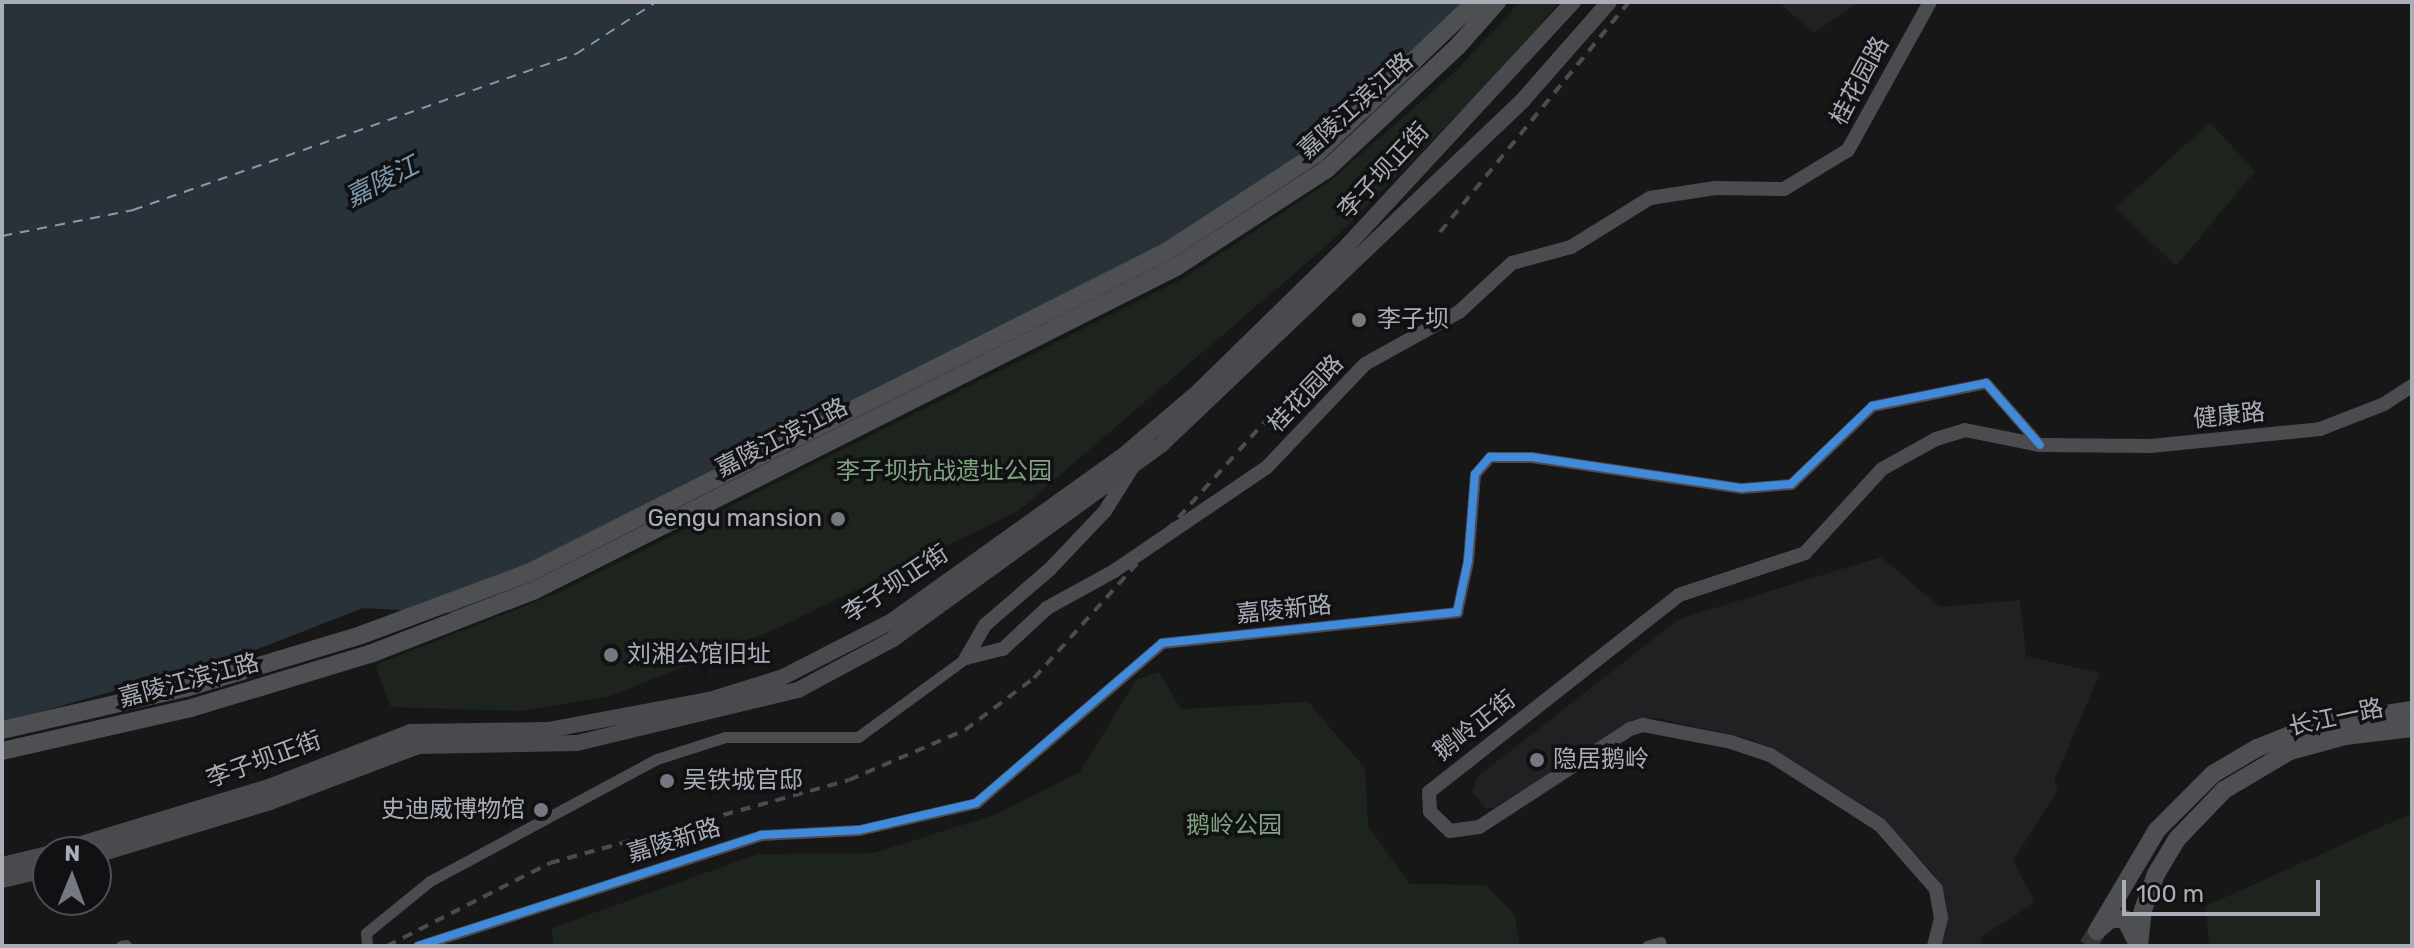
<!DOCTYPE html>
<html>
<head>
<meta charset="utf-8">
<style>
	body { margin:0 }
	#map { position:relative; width:2414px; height:948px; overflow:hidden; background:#171717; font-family:Rubik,"Noto Sans SC",sans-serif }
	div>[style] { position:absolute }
	.built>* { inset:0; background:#212123 }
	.green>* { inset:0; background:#1d241e }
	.water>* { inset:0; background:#2a3239 }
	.ferry>* { height:2px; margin-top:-1px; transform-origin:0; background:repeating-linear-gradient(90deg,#7f9bb3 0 10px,transparent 0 18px) }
	.primary-tunnel>* { height:18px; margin-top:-9px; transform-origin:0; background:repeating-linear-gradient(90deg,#343537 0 18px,transparent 0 27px) }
	.minor>* { height:11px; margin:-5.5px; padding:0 5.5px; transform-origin:5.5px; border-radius:5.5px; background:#4b4c50 }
	.tertiary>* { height:14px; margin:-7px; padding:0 7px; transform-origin:7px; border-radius:7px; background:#4b4c50 }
	.secondary>* { height:16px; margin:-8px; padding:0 8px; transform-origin:8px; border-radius:8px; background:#4a4a4e }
	.primary>* { height:18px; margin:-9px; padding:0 9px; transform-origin:9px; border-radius:9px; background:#4d4f52 }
	.rail>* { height:4px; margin-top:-2px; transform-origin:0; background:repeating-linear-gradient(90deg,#4b4c4f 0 10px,transparent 0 18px) }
	.cycleway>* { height:8px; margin:-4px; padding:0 4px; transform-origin:4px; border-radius:4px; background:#408adc }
	.dots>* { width:22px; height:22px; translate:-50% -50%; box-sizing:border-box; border:4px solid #111113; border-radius:50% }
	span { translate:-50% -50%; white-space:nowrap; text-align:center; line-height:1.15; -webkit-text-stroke:7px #111113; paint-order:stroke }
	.street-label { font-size:24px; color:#a8adb8 }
	.poi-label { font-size:24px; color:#a8adb8 }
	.left { translate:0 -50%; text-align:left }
	.right { translate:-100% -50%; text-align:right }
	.park-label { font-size:24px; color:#7fa381 }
	.water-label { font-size:26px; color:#7f9bb3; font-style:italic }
	.frame { position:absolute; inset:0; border:4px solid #a8adb8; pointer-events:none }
	.north { position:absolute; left:32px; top:836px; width:80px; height:80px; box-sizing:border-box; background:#111113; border:2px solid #4d4f55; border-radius:50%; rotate:1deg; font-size:22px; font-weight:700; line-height:32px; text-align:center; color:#a8adb8 }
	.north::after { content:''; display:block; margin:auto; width:28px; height:36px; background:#757880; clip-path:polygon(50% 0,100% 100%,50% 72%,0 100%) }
	.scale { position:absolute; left:2122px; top:880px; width:198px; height:36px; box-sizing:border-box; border:4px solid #a8adb8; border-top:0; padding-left:10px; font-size:24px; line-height:28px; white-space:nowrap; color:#a8adb8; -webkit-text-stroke:6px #111113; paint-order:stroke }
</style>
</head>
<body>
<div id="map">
	<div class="built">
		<i style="clip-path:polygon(1778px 2px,1859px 2px,1814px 33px)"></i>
		<i style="clip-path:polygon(1881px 557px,1940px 607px,2020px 600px,2026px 656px,2100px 673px,2054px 781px,2058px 790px,2013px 861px,2035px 902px,1980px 938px,1984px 946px,1942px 946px,1946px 898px,1934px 874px,1870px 809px,1753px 740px,1657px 718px,1641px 719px,1504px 805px,1486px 809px,1472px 792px,1477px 777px,1679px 619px)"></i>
	</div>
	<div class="green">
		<i style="clip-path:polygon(1520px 2px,1559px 2px,1504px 68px,1332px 241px,1018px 511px,778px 628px,611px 696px,519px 711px,391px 707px,375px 665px,558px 593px,1182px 279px,1329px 182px,1456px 71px)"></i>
		<i style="clip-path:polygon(2210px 123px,2255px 171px,2176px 266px,2115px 208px)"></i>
		<i style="clip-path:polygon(1159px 672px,1181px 709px,1308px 702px,1365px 768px,1368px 826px,1410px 884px,1486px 885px,1515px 915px,1520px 946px,553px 946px,552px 928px,758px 854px,874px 853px,997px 814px,1080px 772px,1136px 680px)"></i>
		<i style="clip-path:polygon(2412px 813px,2412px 946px,2209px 946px,2206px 906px)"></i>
	</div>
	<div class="water">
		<i style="clip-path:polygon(2px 2px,1469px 2px,1397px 99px,1099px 291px,470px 614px,363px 608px,250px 652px,2px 723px)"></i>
	</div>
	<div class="ferry">
		<i style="left:2px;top:236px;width:134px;rotate:-11.2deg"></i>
		<i style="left:133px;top:210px;width:470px;rotate:-19.4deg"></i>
		<i style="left:576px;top:54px;width:95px;rotate:-33deg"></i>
	</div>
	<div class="primary-tunnel">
		<i style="left:2088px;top:946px;width:17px;rotate:-59deg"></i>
	</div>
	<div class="minor">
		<i style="left:121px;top:946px;width:5px;rotate:-11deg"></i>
		<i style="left:367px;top:946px;width:13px;rotate:-94deg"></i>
		<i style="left:366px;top:933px;width:82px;rotate:-39.1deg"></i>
		<i style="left:430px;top:881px;width:258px;rotate:-28.3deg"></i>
		<i style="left:657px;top:759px;width:71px;rotate:-17.9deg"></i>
		<i style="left:725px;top:737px;width:133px"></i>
		<i style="left:858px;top:737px;width:134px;rotate:-36.2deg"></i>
		<i style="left:418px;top:946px;width:361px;rotate:-17.9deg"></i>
		<i style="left:761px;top:835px;width:98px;rotate:-2.9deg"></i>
		<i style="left:859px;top:830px;width:120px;rotate:-13deg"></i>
		<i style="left:976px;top:803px;width:245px;rotate:-40.7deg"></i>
		<i style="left:1162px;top:643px;width:297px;rotate:-6deg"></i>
		<i style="left:1457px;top:612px;width:52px;rotate:-77.8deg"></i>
		<i style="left:1468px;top:561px;width:87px;rotate:-85.4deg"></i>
		<i style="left:1475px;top:474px;width:23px;rotate:-49deg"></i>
		<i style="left:1490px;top:457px;width:41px"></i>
		<i style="left:1531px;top:457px;width:213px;rotate:8.4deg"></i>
		<i style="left:1742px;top:488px;width:49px;rotate:-4.7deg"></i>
		<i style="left:1791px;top:484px;width:112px;rotate:-43.9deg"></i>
		<i style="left:1872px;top:406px;width:116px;rotate:-11.4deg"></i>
		<i style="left:1986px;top:383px;width:82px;rotate:48.9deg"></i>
		<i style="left:1647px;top:946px;width:14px;rotate:-17deg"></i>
	</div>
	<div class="tertiary">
		<i style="left:966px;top:658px;width:38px;rotate:-14deg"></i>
		<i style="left:1003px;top:649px;width:60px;rotate:-43deg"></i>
		<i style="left:1047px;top:608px;width:77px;rotate:-28.9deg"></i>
		<i style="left:1114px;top:571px;width:185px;rotate:-34.2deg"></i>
		<i style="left:1267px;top:467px;width:142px;rotate:-46.4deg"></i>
		<i style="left:1365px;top:364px;width:107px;rotate:-29deg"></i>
		<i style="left:1459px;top:312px;width:72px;rotate:-42.8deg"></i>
		<i style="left:1512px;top:263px;width:61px;rotate:-15.2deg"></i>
		<i style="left:1571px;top:247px;width:93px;rotate:-31.8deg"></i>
		<i style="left:1650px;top:198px;width:66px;rotate:-8.7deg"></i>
		<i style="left:1715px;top:188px;width:69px;rotate:0.8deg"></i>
		<i style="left:1784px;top:189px;width:75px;rotate:-31.4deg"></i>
		<i style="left:1848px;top:150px;width:169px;rotate:-61deg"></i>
		<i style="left:966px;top:658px;width:38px;rotate:-60deg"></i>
		<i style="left:985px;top:625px;width:86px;rotate:-40.7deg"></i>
		<i style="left:1050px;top:569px;width:80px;rotate:-46.5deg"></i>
		<i style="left:1105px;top:511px;width:51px;rotate:-57.9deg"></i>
		<i style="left:1934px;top:946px;width:29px;rotate:-76deg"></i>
		<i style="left:1941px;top:918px;width:29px;rotate:-100deg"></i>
		<i style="left:1936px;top:889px;width:85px;rotate:-131.2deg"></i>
		<i style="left:1880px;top:825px;width:130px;rotate:-147.5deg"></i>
		<i style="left:1770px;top:755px;width:41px;rotate:-161.6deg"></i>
		<i style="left:1731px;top:742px;width:90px;rotate:-169.1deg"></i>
		<i style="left:1643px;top:725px;width:14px;rotate:163deg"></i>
		<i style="left:1630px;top:729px;width:180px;rotate:147deg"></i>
		<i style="left:1479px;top:827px;width:29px;rotate:172deg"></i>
		<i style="left:1450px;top:831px;width:28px;rotate:-136deg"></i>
		<i style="left:1430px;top:812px;width:20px;rotate:-93deg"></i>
		<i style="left:1429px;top:792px;width:318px;rotate:-38.2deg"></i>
		<i style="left:1679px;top:595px;width:133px;rotate:-18.4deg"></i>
		<i style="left:1805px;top:553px;width:114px;rotate:-47.5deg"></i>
		<i style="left:1882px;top:469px;width:62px;rotate:-29.1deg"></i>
		<i style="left:1936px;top:439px;width:30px;rotate:-17deg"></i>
		<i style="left:1965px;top:430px;width:76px;rotate:11.3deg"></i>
		<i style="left:2040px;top:445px;width:111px;rotate:0.5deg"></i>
		<i style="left:2151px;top:446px;width:170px;rotate:-5.7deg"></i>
		<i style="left:2320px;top:429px;width:69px;rotate:-21.3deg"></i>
		<i style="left:2384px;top:404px;width:33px;rotate:-33deg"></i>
	</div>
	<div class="secondary">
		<i style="left:55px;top:852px;width:224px;rotate:-16.9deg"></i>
		<i style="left:269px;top:787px;width:152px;rotate:-21.2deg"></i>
		<i style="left:411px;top:732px;width:137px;rotate:-0.8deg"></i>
		<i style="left:548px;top:730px;width:168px;rotate:-10.6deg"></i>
		<i style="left:713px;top:699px;width:73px;rotate:-17.4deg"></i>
		<i style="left:783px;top:677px;width:123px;rotate:-27.2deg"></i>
		<i style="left:892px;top:621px;width:287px;rotate:-35.6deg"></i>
		<i style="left:1125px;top:454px;width:96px;rotate:-40.3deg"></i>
		<i style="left:1198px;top:392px;width:209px;rotate:-44.4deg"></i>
		<i style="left:1347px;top:246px;width:333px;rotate:-47.2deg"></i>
		<i style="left:96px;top:855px;width:182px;rotate:-16.9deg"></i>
		<i style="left:270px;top:802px;width:158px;rotate:-20.7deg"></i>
		<i style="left:418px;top:746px;width:159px;rotate:-1.1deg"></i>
		<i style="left:577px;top:743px;width:227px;rotate:-13.5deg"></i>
		<i style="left:798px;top:690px;width:108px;rotate:-28.2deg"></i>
		<i style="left:893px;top:639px;width:332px;rotate:-35.9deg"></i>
		<i style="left:1162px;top:444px;width:499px;rotate:-43.6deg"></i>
		<i style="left:1523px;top:100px;width:130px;rotate:-48.7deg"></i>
		<i style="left:2px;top:865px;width:47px;rotate:-13.4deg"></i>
		<i style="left:2px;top:880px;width:47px;rotate:-13.4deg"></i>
	</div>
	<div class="primary">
		<i style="left:2px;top:730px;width:189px;rotate:-12.9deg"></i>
		<i style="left:186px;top:688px;width:183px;rotate:-16.8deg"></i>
		<i style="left:361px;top:635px;width:180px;rotate:-20.4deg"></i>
		<i style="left:530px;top:572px;width:712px;rotate:-26.71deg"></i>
		<i style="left:1166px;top:252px;width:178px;rotate:-33.1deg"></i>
		<i style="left:1315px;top:155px;width:221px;rotate:-43.7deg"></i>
		<i style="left:2px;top:751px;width:194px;rotate:-12.8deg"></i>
		<i style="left:191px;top:708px;width:187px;rotate:-16.8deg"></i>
		<i style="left:370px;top:654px;width:177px;rotate:-21.2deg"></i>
		<i style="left:535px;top:590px;width:718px;rotate:-26.74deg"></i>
		<i style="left:1176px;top:267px;width:180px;rotate:-33deg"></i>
		<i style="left:1327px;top:169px;width:180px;rotate:-43.2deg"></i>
		<i style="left:1458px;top:46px;width:59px;rotate:-48.4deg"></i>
		<i style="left:2099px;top:929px;width:15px;rotate:-42deg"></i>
		<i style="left:2110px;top:919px;width:15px"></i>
		<i style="left:2125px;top:919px;width:27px;rotate:63deg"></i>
		<i style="left:2097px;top:931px;width:117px;rotate:-59.3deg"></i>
		<i style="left:2157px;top:830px;width:79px;rotate:-45deg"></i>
		<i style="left:2213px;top:774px;width:51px;rotate:-30.6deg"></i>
		<i style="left:2257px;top:748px;width:62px;rotate:-21.6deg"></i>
		<i style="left:2315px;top:725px;width:98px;rotate:-8.8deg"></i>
		<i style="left:2139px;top:946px;width:36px;rotate:-84deg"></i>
		<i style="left:2143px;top:910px;width:38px;rotate:-70deg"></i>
		<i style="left:2156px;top:874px;width:41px;rotate:-59deg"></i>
		<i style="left:2177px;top:839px;width:68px;rotate:-46.2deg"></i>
		<i style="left:2224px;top:790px;width:77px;rotate:-30.6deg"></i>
		<i style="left:2290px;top:751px;width:57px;rotate:-15.3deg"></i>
		<i style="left:2345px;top:736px;width:67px;rotate:-6.8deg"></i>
	</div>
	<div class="rail">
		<i style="left:1440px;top:232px;width:298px;rotate:-50.6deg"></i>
		<i style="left:387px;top:946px;width:183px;rotate:-27deg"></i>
		<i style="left:550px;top:863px;width:310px;rotate:-15.5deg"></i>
		<i style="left:849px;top:780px;width:126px;rotate:-23.3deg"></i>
		<i style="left:965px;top:730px;width:86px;rotate:-37deg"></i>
		<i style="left:1034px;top:678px;width:360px;rotate:-48deg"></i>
	</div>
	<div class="cycleway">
		<i style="left:418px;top:946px;width:361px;rotate:-17.9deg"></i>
		<i style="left:761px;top:835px;width:98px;rotate:-2.9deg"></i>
		<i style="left:859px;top:830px;width:120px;rotate:-13deg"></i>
		<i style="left:976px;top:803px;width:245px;rotate:-40.7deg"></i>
		<i style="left:1162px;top:643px;width:297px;rotate:-6deg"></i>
		<i style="left:1457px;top:612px;width:52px;rotate:-77.8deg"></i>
		<i style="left:1468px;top:561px;width:87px;rotate:-85.4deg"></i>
		<i style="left:1475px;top:474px;width:23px;rotate:-49deg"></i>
		<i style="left:1490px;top:457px;width:41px"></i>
		<i style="left:1531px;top:457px;width:213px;rotate:8.4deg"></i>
		<i style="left:1742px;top:488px;width:49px;rotate:-4.7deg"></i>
		<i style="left:1791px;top:484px;width:112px;rotate:-43.9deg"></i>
		<i style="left:1872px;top:406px;width:116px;rotate:-11.4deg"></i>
		<i style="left:1986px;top:383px;width:82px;rotate:48.9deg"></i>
	</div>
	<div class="dots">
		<i style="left:1359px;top:320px;background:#757880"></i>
		<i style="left:838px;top:519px;background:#757880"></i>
		<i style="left:611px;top:655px;background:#757880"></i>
		<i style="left:1537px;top:760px;background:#757880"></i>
		<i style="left:667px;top:781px;background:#757880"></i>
		<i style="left:541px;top:810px;background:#757880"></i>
	</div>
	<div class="street-label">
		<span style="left:1860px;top:81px;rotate:-62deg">桂花园路</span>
		<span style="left:1356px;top:106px;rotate:-42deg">嘉陵江滨江路</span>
		<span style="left:1384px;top:171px;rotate:-47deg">李子坝正街</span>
		<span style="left:1306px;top:394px;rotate:-46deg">桂花园路</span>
		<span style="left:2229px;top:416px;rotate:-6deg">健康路</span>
		<span style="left:782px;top:438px;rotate:-27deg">嘉陵江滨江路</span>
		<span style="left:896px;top:584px;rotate:-33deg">李子坝正街</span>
		<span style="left:1284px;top:610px;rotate:-6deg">嘉陵新路</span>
		<span style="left:189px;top:681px;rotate:-15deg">嘉陵江滨江路</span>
		<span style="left:2336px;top:718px;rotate:-12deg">长江一路</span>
		<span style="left:1475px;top:726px;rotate:-38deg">鹅岭正街</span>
		<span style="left:264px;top:760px;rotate:-20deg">李子坝正街</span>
		<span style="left:674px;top:841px;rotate:-17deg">嘉陵新路</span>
	</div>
	<div class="poi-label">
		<span class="left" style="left:1377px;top:320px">李子坝</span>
		<span class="right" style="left:822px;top:519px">Gengu mansion</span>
		<span class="left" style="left:627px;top:655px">刘湘公馆旧址</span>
		<span class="left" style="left:1553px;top:760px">隐居鹅岭</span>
		<span class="left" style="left:683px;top:781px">吴铁城官邸</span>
		<span class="right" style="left:525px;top:810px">史迪威博物馆</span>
	</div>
	<div class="park-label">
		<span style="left:944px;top:472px">李子坝抗战遗址公园</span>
		<span style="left:1234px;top:826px">鹅岭公园</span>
	</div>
	<div class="water-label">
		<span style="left:382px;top:182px;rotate:-27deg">嘉陵江</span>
	</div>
	<div class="frame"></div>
	<div class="north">N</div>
	<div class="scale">100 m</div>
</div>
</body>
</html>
